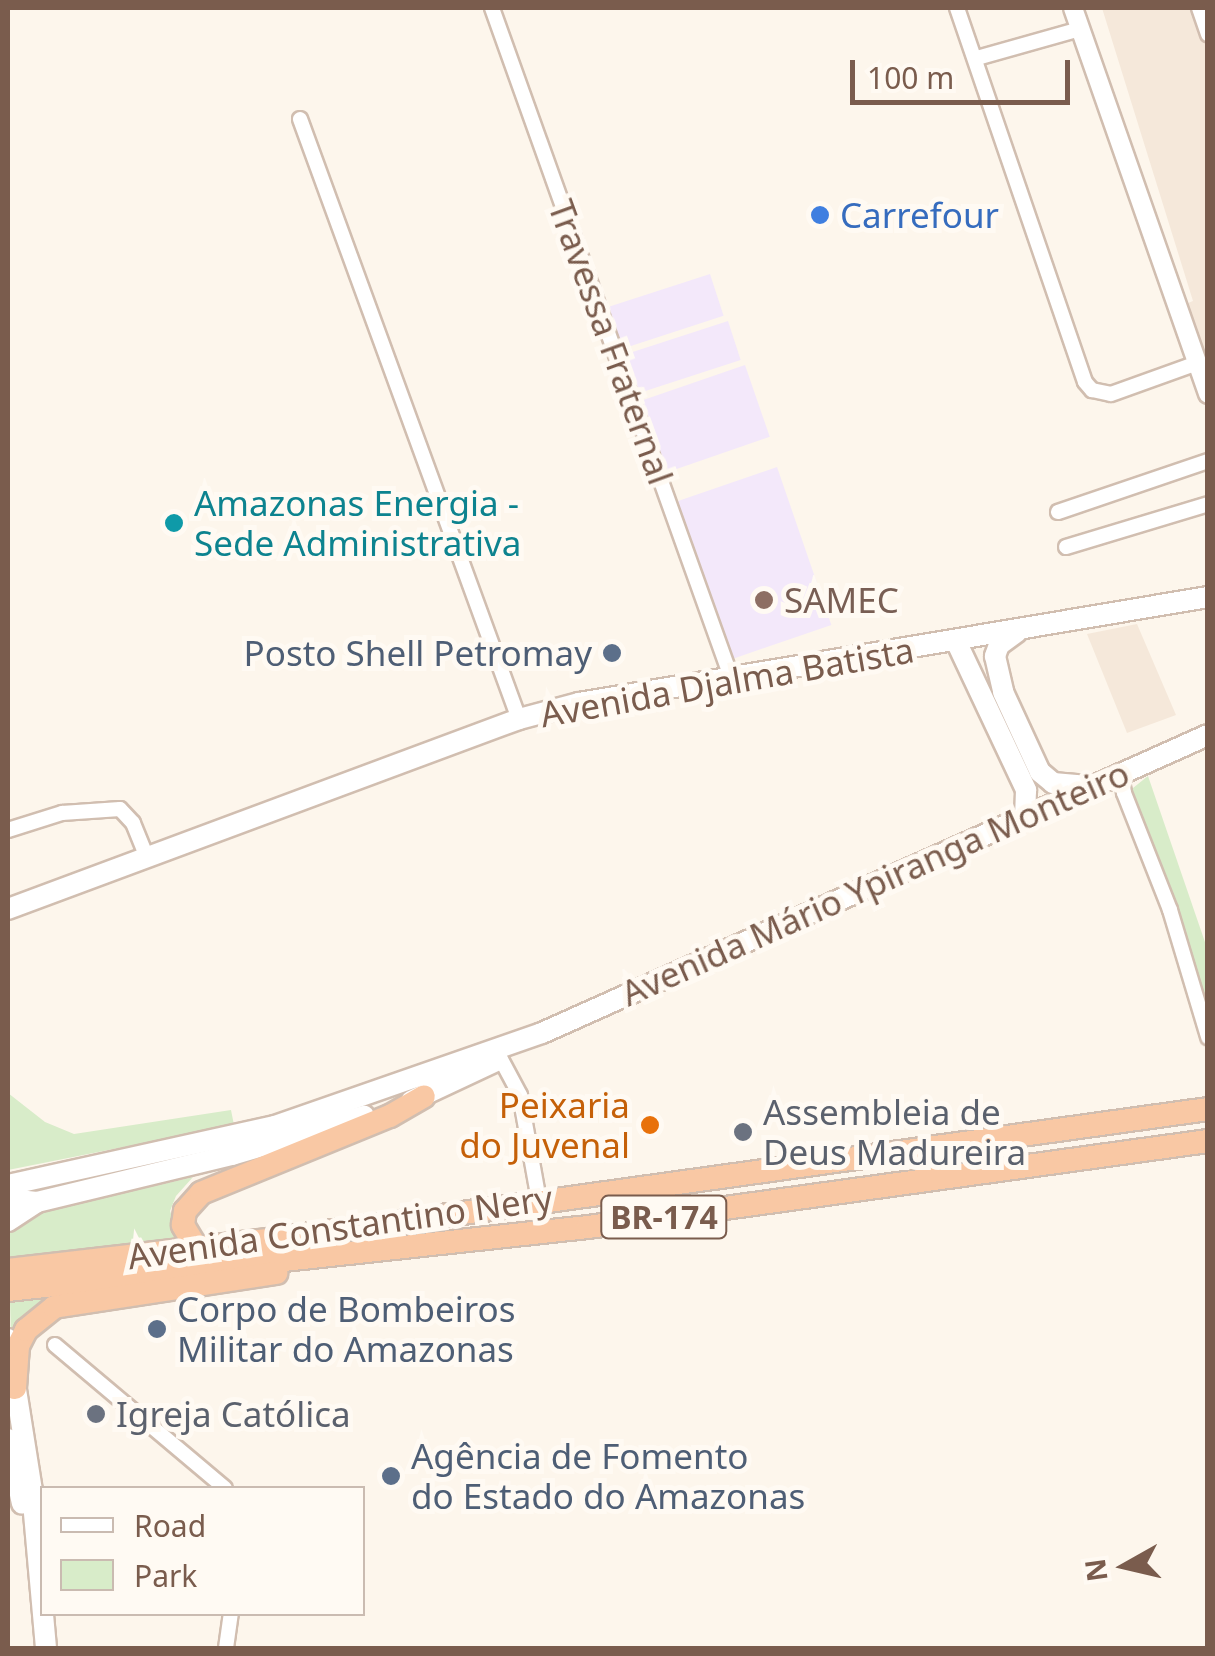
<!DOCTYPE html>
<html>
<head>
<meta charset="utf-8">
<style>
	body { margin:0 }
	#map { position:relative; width:1215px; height:1656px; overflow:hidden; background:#fdf6ec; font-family:"Noto Sans",sans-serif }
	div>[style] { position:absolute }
	.residential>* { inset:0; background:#f5e8da }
	.education>* { inset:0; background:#f3e8fa; transform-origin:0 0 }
	.green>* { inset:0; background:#d8ecc9 }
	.roads { filter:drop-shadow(2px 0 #d1beb0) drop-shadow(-2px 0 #d1beb0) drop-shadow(0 2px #d1beb0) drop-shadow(0 -2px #d1beb0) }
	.minor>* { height:14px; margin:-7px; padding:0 7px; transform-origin:7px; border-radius:7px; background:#fff }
	.tertiary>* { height:18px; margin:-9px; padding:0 9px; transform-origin:9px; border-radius:9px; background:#fff }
	.secondary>* { height:20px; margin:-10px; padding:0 10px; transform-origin:10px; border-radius:10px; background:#fff }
	.trunk>* { height:22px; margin:-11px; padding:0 11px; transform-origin:11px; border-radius:11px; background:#f9c8a4 }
	.dots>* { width:28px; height:28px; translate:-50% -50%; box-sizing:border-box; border:5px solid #fffaf3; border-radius:50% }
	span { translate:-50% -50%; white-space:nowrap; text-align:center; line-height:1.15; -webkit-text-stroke:10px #fffaf3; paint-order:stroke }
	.shield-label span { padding:2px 8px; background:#fffaf3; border:2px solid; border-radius:8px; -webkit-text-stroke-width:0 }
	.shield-label { font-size:32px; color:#7a5c4d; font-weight:700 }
	.shop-label { font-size:35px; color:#366cbe }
	.left { translate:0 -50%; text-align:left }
	.street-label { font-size:35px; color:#7a5c4d }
	.culture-label { font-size:35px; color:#0d838f }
	.education-label { font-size:35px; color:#785e54 }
	.service-label { font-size:35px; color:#4e5e75 }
	.right { translate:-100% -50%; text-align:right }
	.food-label { font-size:35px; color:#c56008 }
	.worship-label { font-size:35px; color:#5b616d }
	.frame { position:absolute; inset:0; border:10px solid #7a5c4d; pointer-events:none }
	.legend { position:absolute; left:40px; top:1486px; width:325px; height:130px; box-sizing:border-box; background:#fffaf3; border:2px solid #cabbb1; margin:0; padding:12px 18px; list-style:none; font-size:30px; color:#7a5c4d }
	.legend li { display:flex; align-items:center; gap:20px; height:50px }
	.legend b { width:50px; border:2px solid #cabbb1 }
	.north { position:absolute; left:1075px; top:1516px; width:100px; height:100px; -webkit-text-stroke:8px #fffaf3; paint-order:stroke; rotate:262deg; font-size:28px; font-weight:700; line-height:40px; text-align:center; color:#7a5c4d }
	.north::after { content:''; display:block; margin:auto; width:35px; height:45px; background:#7a5c4d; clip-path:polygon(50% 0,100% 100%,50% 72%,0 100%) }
	.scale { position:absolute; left:850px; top:60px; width:220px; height:45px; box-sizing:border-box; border:5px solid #7a5c4d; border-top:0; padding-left:12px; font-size:30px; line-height:35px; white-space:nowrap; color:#7a5c4d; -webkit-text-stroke:8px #fffaf3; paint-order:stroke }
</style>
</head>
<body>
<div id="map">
	<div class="residential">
		<i style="clip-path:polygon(1102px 8px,1207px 8px,1207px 381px,1181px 306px,1193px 301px)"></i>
		<i style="clip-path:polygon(1137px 624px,1176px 715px,1127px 733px,1087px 634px)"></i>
	</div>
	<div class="education">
		<i style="left:710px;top:274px;width:44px;height:112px;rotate:72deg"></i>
		<i style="left:728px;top:321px;width:41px;height:114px;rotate:72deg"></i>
		<i style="left:745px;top:365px;width:76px;height:113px;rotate:71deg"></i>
		<i style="left:777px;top:467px;width:167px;height:110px;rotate:71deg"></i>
	</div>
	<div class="green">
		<i style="clip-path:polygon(1148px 776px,1207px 948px,1207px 1019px,1128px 792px)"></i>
		<i style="clip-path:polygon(8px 1093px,45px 1122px,74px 1134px,231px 1110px,234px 1125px,8px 1170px)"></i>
		<i style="clip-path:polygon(193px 1177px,176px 1196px,170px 1211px,179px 1238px,107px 1248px,11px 1336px,8px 1232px,26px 1216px)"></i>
	</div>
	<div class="roads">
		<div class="minor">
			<i style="left:492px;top:8px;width:710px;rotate:70.34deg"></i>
			<i style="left:957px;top:8px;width:395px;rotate:71.1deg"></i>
			<i style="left:1085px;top:382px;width:11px;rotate:49deg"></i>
			<i style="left:1092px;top:390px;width:19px;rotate:12deg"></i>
			<i style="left:1111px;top:394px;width:91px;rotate:-19.8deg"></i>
			<i style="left:1199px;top:8px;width:28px;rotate:71deg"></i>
			<i style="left:977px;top:58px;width:107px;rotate:-15.7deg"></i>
			<i style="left:300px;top:119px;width:639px;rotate:69.95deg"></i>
			<i style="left:1058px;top:512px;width:158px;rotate:-18.8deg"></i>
			<i style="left:1066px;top:547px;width:148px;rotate:-16.8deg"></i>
			<i style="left:1121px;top:772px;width:21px;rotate:82deg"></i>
			<i style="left:1124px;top:793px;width:126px;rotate:68.5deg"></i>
			<i style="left:1170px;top:910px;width:133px;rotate:73.3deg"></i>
			<i style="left:8px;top:830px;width:57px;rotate:-17.5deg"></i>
			<i style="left:62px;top:813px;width:58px;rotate:-3.9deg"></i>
			<i style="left:120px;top:809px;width:19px;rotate:47deg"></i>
			<i style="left:133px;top:823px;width:38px;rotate:68deg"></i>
			<i style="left:496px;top:1050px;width:51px;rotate:61.9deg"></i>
			<i style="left:520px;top:1095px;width:108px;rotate:79.8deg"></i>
			<i style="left:55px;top:1345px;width:222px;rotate:40.1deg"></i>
			<i style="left:226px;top:1648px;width:34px;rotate:-82deg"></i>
		</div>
		<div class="tertiary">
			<i style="left:1073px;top:8px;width:409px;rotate:70.7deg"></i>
		</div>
		<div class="secondary">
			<i style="left:1017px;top:632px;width:22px;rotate:144deg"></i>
			<i style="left:999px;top:645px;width:12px;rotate:110deg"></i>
			<i style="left:995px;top:656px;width:37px;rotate:77deg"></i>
			<i style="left:1003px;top:692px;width:88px;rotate:65.2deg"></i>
			<i style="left:1040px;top:772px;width:17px;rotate:40deg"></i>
			<i style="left:1053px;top:783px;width:35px;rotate:5deg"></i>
			<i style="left:956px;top:641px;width:165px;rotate:64.8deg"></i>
			<i style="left:1026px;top:790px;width:26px;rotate:92deg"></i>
			<i style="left:8px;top:909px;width:545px;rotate:-20.4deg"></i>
			<i style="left:519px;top:719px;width:62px;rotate:-14.9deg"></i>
			<i style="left:579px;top:703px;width:638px;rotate:-9.57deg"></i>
			<i style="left:411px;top:1101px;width:96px;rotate:-25.2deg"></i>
			<i style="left:8px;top:1185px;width:273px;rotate:-12.5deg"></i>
			<i style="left:275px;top:1126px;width:283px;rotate:-19.2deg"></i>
			<i style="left:542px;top:1033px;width:730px;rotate:-24.11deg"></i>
			<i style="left:8px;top:1199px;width:29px;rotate:6deg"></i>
			<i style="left:37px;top:1202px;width:201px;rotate:-13.6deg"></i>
			<i style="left:232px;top:1155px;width:138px;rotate:-16.5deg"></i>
			<i style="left:8px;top:1221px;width:35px;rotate:-33deg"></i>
			<i style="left:8px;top:1339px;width:154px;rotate:81deg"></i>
			<i style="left:32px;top:1491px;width:158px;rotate:84.9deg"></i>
			<i style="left:8px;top:1439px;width:66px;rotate:77.8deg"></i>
		</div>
		<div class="trunk">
			<i style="left:196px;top:1247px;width:26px;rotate:-121deg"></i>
			<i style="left:183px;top:1225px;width:14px;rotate:-82deg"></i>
			<i style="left:185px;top:1211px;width:24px;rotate:-48deg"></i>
			<i style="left:201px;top:1193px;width:204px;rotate:-22.2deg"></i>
			<i style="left:390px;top:1116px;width:39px;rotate:-30deg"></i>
			<i style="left:8px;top:1270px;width:270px;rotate:-6.6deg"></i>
			<i style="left:276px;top:1239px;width:941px;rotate:-7.94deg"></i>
			<i style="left:8px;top:1290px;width:583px;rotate:-6.2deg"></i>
			<i style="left:588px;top:1227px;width:626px;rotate:-7.9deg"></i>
			<i style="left:15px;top:1388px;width:42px;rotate:-85.9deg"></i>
			<i style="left:18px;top:1346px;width:18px;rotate:-63deg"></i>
			<i style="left:26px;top:1330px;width:36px;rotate:-39deg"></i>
			<i style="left:54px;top:1307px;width:225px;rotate:-8.7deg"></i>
		</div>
	</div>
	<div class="dots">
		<i style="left:820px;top:215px;background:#3f7fe0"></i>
		<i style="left:174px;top:523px;background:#0f9aa8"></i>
		<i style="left:764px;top:600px;background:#8d6e63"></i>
		<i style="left:612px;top:653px;background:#5c6f8a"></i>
		<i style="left:650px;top:1125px;background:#e8710a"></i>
		<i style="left:743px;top:1132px;background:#6b7280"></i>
		<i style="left:157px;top:1329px;background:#5c6f8a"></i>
		<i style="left:96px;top:1414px;background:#6b7280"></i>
		<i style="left:391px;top:1476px;background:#5c6f8a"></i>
	</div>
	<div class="shield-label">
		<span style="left:664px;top:1217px">BR-174</span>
	</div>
	<div class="shop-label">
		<span class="left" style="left:840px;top:215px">Carrefour</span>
	</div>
	<div class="street-label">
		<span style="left:611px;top:342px;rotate:70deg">Travessa Fraternal</span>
		<span style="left:727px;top:682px;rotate:-10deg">Avenida Djalma Batista</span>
		<span style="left:875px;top:883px;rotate:-24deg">Avenida Mário Ypiranga Monteiro</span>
		<span style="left:340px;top:1227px;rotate:-8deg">Avenida Constantino Nery</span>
	</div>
	<div class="culture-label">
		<span class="left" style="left:194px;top:523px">Amazonas Energia -<br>Sede Administrativa</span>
	</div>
	<div class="education-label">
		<span class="left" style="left:784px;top:600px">SAMEC</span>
	</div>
	<div class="service-label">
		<span class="right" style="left:592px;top:653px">Posto Shell Petromay</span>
		<span class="left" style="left:177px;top:1329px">Corpo de Bombeiros<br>Militar do Amazonas</span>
		<span class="left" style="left:411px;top:1476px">Agência de Fomento<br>do Estado do Amazonas</span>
	</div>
	<div class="food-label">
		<span class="right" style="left:630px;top:1125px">Peixaria<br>do Juvenal</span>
	</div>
	<div class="worship-label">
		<span class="left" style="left:763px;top:1132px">Assembleia de<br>Deus Madureira</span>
		<span class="left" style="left:116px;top:1414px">Igreja Católica</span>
	</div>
	<div class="frame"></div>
	<ul class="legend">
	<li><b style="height:12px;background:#fff"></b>Road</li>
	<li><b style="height:28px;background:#d8ecc9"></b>Park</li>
	</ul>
	<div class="north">N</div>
	<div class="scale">100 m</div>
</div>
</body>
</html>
